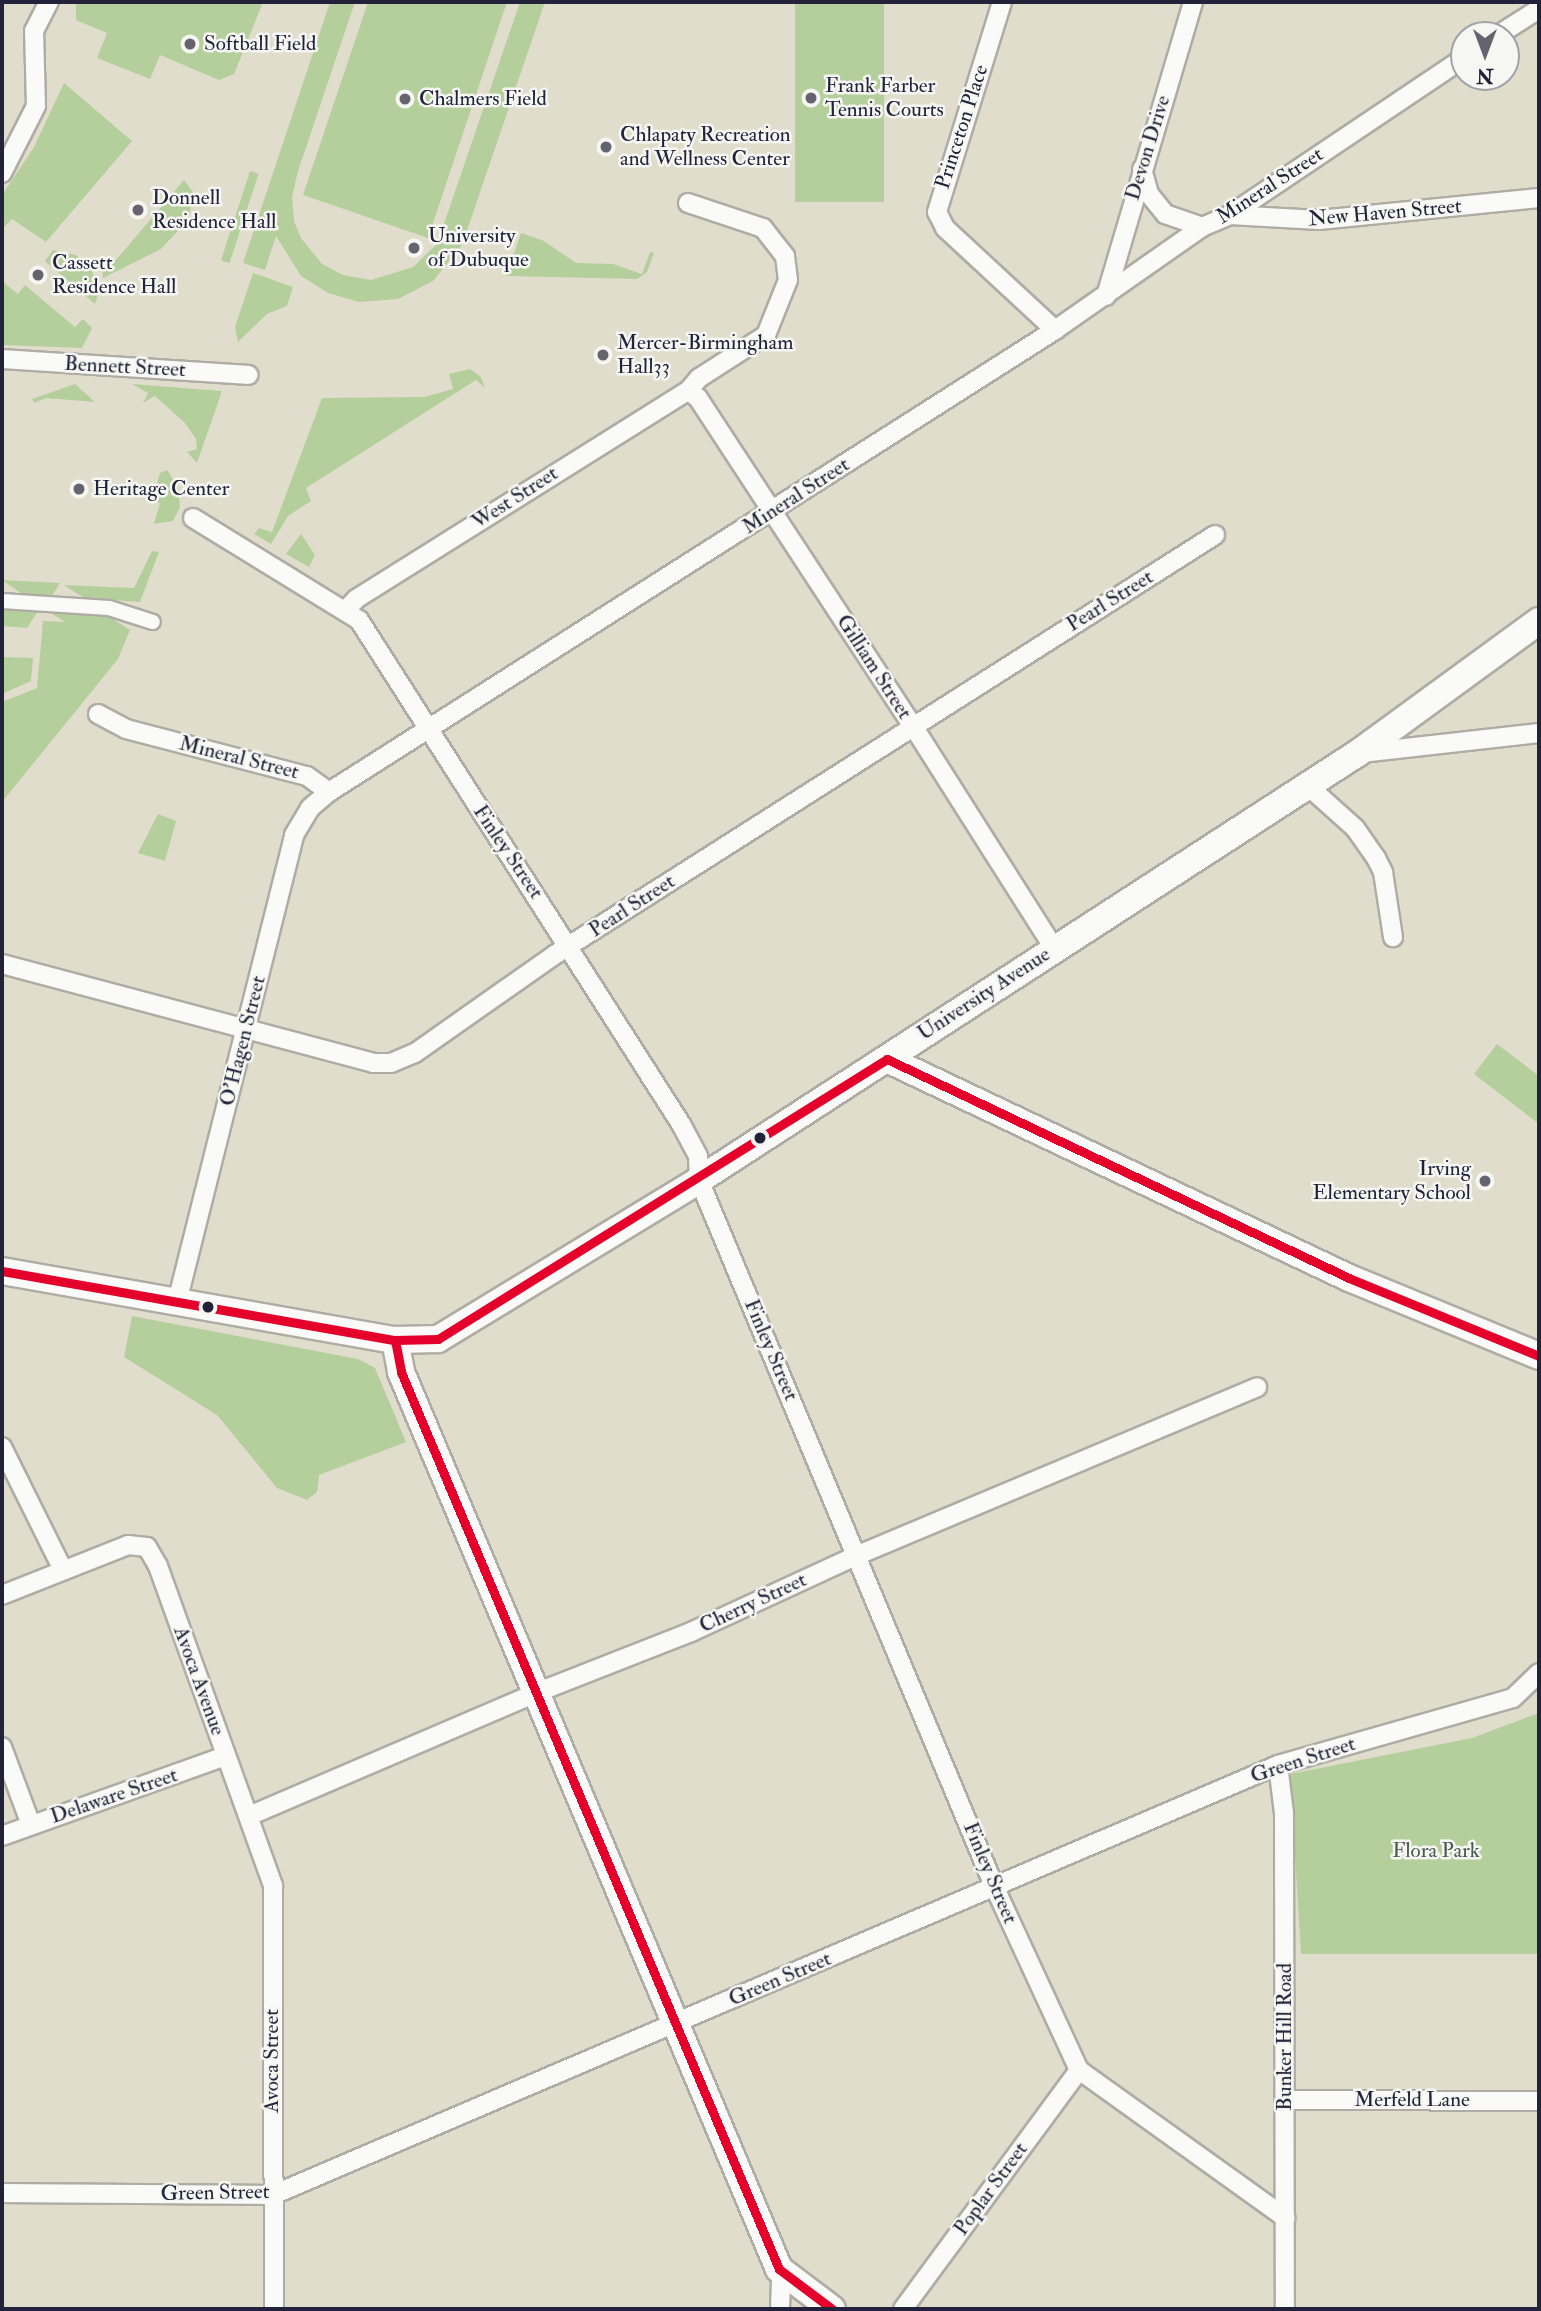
<!DOCTYPE html>
<html>
<head>
<meta charset="utf-8">
<style>
	body { margin:0 }
	#map { position:relative; width:1541px; height:2311px; overflow:hidden; background:#e1ddcd; font-family:"IM FELL Double Pica",serif }
	div>[style] { position:absolute }
	.green>* { inset:0; background:#b5cf9c; transform-origin:0 0 }
	.roads { filter:drop-shadow(2px 0 #aeaca4) drop-shadow(-2px 0 #aeaca4) drop-shadow(0 2px #aeaca4) drop-shadow(0 -2px #aeaca4) }
	.pedestrian>* { height:14px; margin:-7px; padding:0 7px; transform-origin:7px; border-radius:7px; background:#fafaf8 }
	.minor>* { height:18px; margin:-9px; padding:0 9px; transform-origin:9px; border-radius:9px; background:#fafaf8 }
	.secondary>* { height:26px; margin:-13px; padding:0 13px; transform-origin:13px; border-radius:13px; background:#fafaf8 }
	.bus-1>* { height:9px; margin:-4.5px; padding:0 4.5px; transform-origin:4.5px; border-radius:4.5px; background:#e4002b }
	.dots>* { width:19px; height:19px; translate:-50% -50%; box-sizing:border-box; border:4px solid #f6f6f2; border-radius:50% }
	span { translate:-50% -50%; white-space:nowrap; text-align:center; line-height:1.15; -webkit-text-stroke:5px #f6f6f2; paint-order:stroke }
	.poi-label { font-size:21px; color:#22223b }
	.left { translate:0 -50%; text-align:left }
	.right { translate:-100% -50%; text-align:right }
	.street-label { font-size:21px; color:#22223b }
	.park-label { font-size:21px; color:#495a4f }
	.frame { position:absolute; inset:0; border:4px solid #22223b; pointer-events:none }
	.north { position:absolute; left:1450px; top:21px; width:70px; height:70px; box-sizing:border-box; background:#f6f6f2; border:2px solid #a1a1a9; border-radius:50%; rotate:180deg; font-size:19px; font-weight:700; line-height:28px; text-align:center; color:#22223b }
	.north::after { content:''; display:block; margin:auto; width:24px; height:32px; background:#65636e; clip-path:polygon(50% 0,100% 100%,50% 72%,0 100%) }
</style>
</head>
<body>
<div id="map">
	<div class="green">
		<i style="clip-path:polygon(76px 2px,263px 2px,234px 74px,219px 80px,160px 55px,150px 79px,97px 58px,107px 33px,76px 20px)"></i>
		<i style="clip-path:polygon(330px 2px,355px 2px,298px 171px,292px 197px,294px 221px,301px 238px,322px 264px,343px 275px,371px 280px,413px 267px,437px 244px,520px 2px,545px 2px,462px 245px,433px 281px,398px 299px,359px 302px,328px 293px,301px 276px,276px 236px,265px 270px,243px 263px)"></i>
		<i style="clip-path:polygon(368px 2px,507px 2px,428px 238px,303px 195px)"></i>
		<i style="left:795px;top:2px;width:89px;height:200px"></i>
		<i style="clip-path:polygon(64px 83px,132px 141px,46px 242px,12px 219px,2px 229px,2px 195px,34px 147px)"></i>
		<i style="left:250px;top:171px;width:9px;height:94px;rotate:18deg"></i>
		<i style="clip-path:polygon(184px 180px,195px 195px,187px 221px,161px 249px,103px 278px,102px 268px,111px 257px,116px 260px)"></i>
		<i style="clip-path:polygon(521px 233px,544px 241px,576px 263px,613px 264px,642px 274px,650px 252px,654px 253px,647px 272px,637px 279px,506px 276px)"></i>
		<i style="clip-path:polygon(53px 250px,76px 255px,90px 266px,99px 290px,95px 304px,45px 261px)"></i>
		<i style="clip-path:polygon(253px 273px,293px 287px,287px 306px,267px 314px,238px 342px,235px 327px)"></i>
		<i style="clip-path:polygon(2px 281px,18px 294px,25px 285px,75px 327px,83px 319px,92px 328px,82px 348px,2px 345px)"></i>
		<i style="clip-path:polygon(470px 369px,481px 377px,485px 388px,476px 380px,306px 488px,311px 501px,288px 516px,271px 544px,254px 534px,259px 528px,272px 532px,322px 398px,424px 397px,453px 389px,449px 374px)"></i>
		<i style="clip-path:polygon(75px 384px,95px 402px,46px 398px,34px 403px,32px 399px)"></i>
		<i style="clip-path:polygon(132px 384px,222px 391px,197px 463px,187px 452px,197px 449px,196px 439px,185px 423px,155px 396px,143px 403px,148px 393px)"></i>
		<i style="clip-path:polygon(167px 470px,178px 487px,180px 507px,173px 521px,154px 524px,160px 503px,152px 500px,160px 473px)"></i>
		<i style="clip-path:polygon(301px 534px,315px 555px,309px 567px,286px 554px)"></i>
		<i style="clip-path:polygon(152px 551px,159px 552px,140px 602px,84px 598px,64px 585px,134px 588px)"></i>
		<i style="clip-path:polygon(2px 580px,60px 583px,52px 596px,22px 594px)"></i>
		<i style="clip-path:polygon(2px 609px,38px 611px,27px 628px,2px 626px)"></i>
		<i style="clip-path:polygon(49px 612px,108px 616px,130px 630px,118px 659px,2px 802px,2px 702px,37px 688px,43px 621px,65px 622px)"></i>
		<i style="clip-path:polygon(2px 657px,33px 658px,31px 681px,2px 694px)"></i>
		<i style="clip-path:polygon(158px 814px,176px 821px,165px 861px,138px 853px)"></i>
		<i style="clip-path:polygon(1497px 1044px,1539px 1076px,1539px 1124px,1474px 1074px)"></i>
		<i style="clip-path:polygon(132px 1316px,358px 1359px,375px 1368px,406px 1442px,319px 1475px,317px 1492px,307px 1500px,277px 1488px,217px 1415px,124px 1357px)"></i>
		<i style="clip-path:polygon(1539px 1713px,1539px 1954px,1301px 1954px,1290px 1774px,1472px 1738px)"></i>
	</div>
	<div class="roads">
		<div class="pedestrian">
			<i style="left:2px;top:601px;width:107px;rotate:3.7deg"></i>
			<i style="left:109px;top:608px;width:46px;rotate:17.7deg"></i>
		</div>
		<div class="minor">
			<i style="left:1002px;top:2px;width:220px;rotate:107.2deg"></i>
			<i style="left:937px;top:212px;width:18px;rotate:63deg"></i>
			<i style="left:945px;top:228px;width:150px;rotate:42.8deg"></i>
			<i style="left:1498px;top:35px;width:49px;rotate:-32.4deg"></i>
			<i style="left:1142px;top:169px;width:26px;rotate:74deg"></i>
			<i style="left:1149px;top:194px;width:26px;rotate:51deg"></i>
			<i style="left:1165px;top:214px;width:39px;rotate:19deg"></i>
			<i style="left:2px;top:173px;width:75px;rotate:-63.1deg"></i>
			<i style="left:36px;top:106px;width:75px;rotate:-91.5deg"></i>
			<i style="left:34px;top:31px;width:33px;rotate:-63deg"></i>
			<i style="left:688px;top:203px;width:79px;rotate:18.4deg"></i>
			<i style="left:763px;top:228px;width:36px;rotate:52deg"></i>
			<i style="left:785px;top:256px;width:24px;rotate:83deg"></i>
			<i style="left:788px;top:280px;width:59px;rotate:111.8deg"></i>
			<i style="left:766px;top:335px;width:80px;rotate:147.3deg"></i>
			<i style="left:699px;top:378px;width:17px;rotate:130deg"></i>
			<i style="left:1230px;top:215px;width:89px;rotate:3.2deg"></i>
			<i style="left:1319px;top:220px;width:221px;rotate:-5.7deg"></i>
			<i style="left:1106px;top:296px;width:307px;rotate:-73.5deg"></i>
			<i style="left:2px;top:359px;width:247px;rotate:3.7deg"></i>
			<i style="left:688px;top:391px;width:12px;rotate:35deg"></i>
			<i style="left:698px;top:398px;width:392px;rotate:56.8deg"></i>
			<i style="left:913px;top:726px;width:263px;rotate:57.6deg"></i>
			<i style="left:193px;top:518px;width:195px;rotate:31.6deg"></i>
			<i style="left:359px;top:620px;width:598px;rotate:57.43deg"></i>
			<i style="left:681px;top:1124px;width:36px;rotate:62deg"></i>
			<i style="left:698px;top:1156px;width:24px;rotate:88deg"></i>
			<i style="left:699px;top:1180px;width:765px;rotate:67.32deg"></i>
			<i style="left:994px;top:1886px;width:203px;rotate:65.2deg"></i>
			<i style="left:1079px;top:2070px;width:254px;rotate:35.6deg"></i>
			<i style="left:345px;top:611px;width:16px;rotate:-47deg"></i>
			<i style="left:356px;top:599px;width:392px;rotate:-32.1deg"></i>
			<i style="left:98px;top:714px;width:32px;rotate:28deg"></i>
			<i style="left:126px;top:729px;width:187px;rotate:14.6deg"></i>
			<i style="left:307px;top:776px;width:27px;rotate:36deg"></i>
			<i style="left:329px;top:792px;width:861px;rotate:-32.47deg"></i>
			<i style="left:1055px;top:330px;width:179px;rotate:-35deg"></i>
			<i style="left:1202px;top:227px;width:30px;rotate:-23deg"></i>
			<i style="left:1230px;top:215px;width:282px;rotate:-33.9deg"></i>
			<i style="left:1361px;top:753px;width:179px;rotate:-6.4deg"></i>
			<i style="left:1308px;top:786px;width:63px;rotate:41.8deg"></i>
			<i style="left:1355px;top:828px;width:37px;rotate:55deg"></i>
			<i style="left:1376px;top:858px;width:16px;rotate:63deg"></i>
			<i style="left:1383px;top:872px;width:66px;rotate:81.3deg"></i>
			<i style="left:2px;top:964px;width:384px;rotate:14.9deg"></i>
			<i style="left:373px;top:1063px;width:18px"></i>
			<i style="left:391px;top:1063px;width:26px;rotate:-23deg"></i>
			<i style="left:415px;top:1053px;width:172px;rotate:-35.1deg"></i>
			<i style="left:556px;top:954px;width:781px;rotate:-32.45deg"></i>
			<i style="left:177px;top:1302px;width:481px;rotate:-75.9deg"></i>
			<i style="left:294px;top:835px;width:31px;rotate:-59deg"></i>
			<i style="left:310px;top:808px;width:25px;rotate:-40deg"></i>
			<i style="left:2px;top:1447px;width:137px;rotate:63.6deg"></i>
			<i style="left:2px;top:1595px;width:136px;rotate:-21.6deg"></i>
			<i style="left:128px;top:1545px;width:19px;rotate:6deg"></i>
			<i style="left:147px;top:1547px;width:22px;rotate:60deg"></i>
			<i style="left:158px;top:1566px;width:340px;rotate:70.2deg"></i>
			<i style="left:273px;top:1886px;width:423px;rotate:89.9deg"></i>
			<i style="left:2px;top:1747px;width:83px;rotate:69.6deg"></i>
			<i style="left:1278px;top:1765px;width:48px;rotate:82.9deg"></i>
			<i style="left:1284px;top:1813px;width:496px;rotate:89.9deg"></i>
			<i style="left:249px;top:1816px;width:314px;rotate:-23.2deg"></i>
			<i style="left:538px;top:1692px;width:164px;rotate:-21.4deg"></i>
			<i style="left:691px;top:1632px;width:184px;rotate:-24.8deg"></i>
			<i style="left:858px;top:1555px;width:433px;rotate:-22.8deg"></i>
			<i style="left:2px;top:1836px;width:238px;rotate:-19.7deg"></i>
			<i style="left:1286px;top:2100px;width:253px;rotate:0.2deg"></i>
			<i style="left:2px;top:2193px;width:271px;rotate:0.4deg"></i>
			<i style="left:273px;top:2195px;width:1093px;rotate:-23.16deg"></i>
			<i style="left:1278px;top:1765px;width:244px;rotate:-15.9deg"></i>
			<i style="left:1513px;top:1698px;width:36px;rotate:-44deg"></i>
			<i style="left:780px;top:2309px;width:36px;rotate:-88deg"></i>
			<i style="left:903px;top:2309px;width:297px;rotate:-53.6deg"></i>
		</div>
		<div class="secondary">
			<i style="left:887px;top:1059px;width:511px;rotate:25.36deg"></i>
			<i style="left:1349px;top:1278px;width:205px;rotate:22.3deg"></i>
			<i style="left:2px;top:1271px;width:399px;rotate:10deg"></i>
			<i style="left:395px;top:1340px;width:43px;rotate:-1.3deg"></i>
			<i style="left:438px;top:1339px;width:306px;rotate:-31.3deg"></i>
			<i style="left:699px;top:1180px;width:785px;rotate:-32.94deg"></i>
			<i style="left:1358px;top:753px;width:224px;rotate:-36.1deg"></i>
			<i style="left:395px;top:1340px;width:33px;rotate:79deg"></i>
			<i style="left:401px;top:1372px;width:973px;rotate:67.15deg"></i>
			<i style="left:779px;top:2269px;width:66px;rotate:37deg"></i>
		</div>
	</div>
	<div class="bus-1">
		<i style="left:2px;top:1271px;width:399px;rotate:10deg"></i>
		<i style="left:395px;top:1340px;width:43px;rotate:-1.3deg"></i>
		<i style="left:438px;top:1339px;width:529px;rotate:-31.95deg"></i>
		<i style="left:887px;top:1059px;width:511px;rotate:25.36deg"></i>
		<i style="left:1349px;top:1278px;width:205px;rotate:22.3deg"></i>
		<i style="left:395px;top:1340px;width:33px;rotate:79deg"></i>
		<i style="left:401px;top:1372px;width:973px;rotate:67.15deg"></i>
		<i style="left:779px;top:2269px;width:66px;rotate:37deg"></i>
	</div>
	<div class="dots">
		<i style="left:190px;top:44px;background:#65636e"></i>
		<i style="left:811px;top:98px;background:#65636e"></i>
		<i style="left:405px;top:99px;background:#65636e"></i>
		<i style="left:606px;top:147px;background:#65636e"></i>
		<i style="left:138px;top:210px;background:#65636e"></i>
		<i style="left:414px;top:248px;background:#65636e"></i>
		<i style="left:38px;top:275px;background:#65636e"></i>
		<i style="left:603px;top:355px;background:#65636e"></i>
		<i style="left:79px;top:489px;background:#65636e"></i>
		<i style="left:760px;top:1138px;background:#22223b"></i>
		<i style="left:1485px;top:1181px;background:#65636e"></i>
		<i style="left:208px;top:1307px;background:#22223b"></i>
	</div>
	<div class="poi-label">
		<span class="left" style="left:204px;top:44px">Softball Field</span>
		<span class="left" style="left:825px;top:98px">Frank Farber<br>Tennis Courts</span>
		<span class="left" style="left:419px;top:99px">Chalmers Field</span>
		<span class="left" style="left:620px;top:147px">Chlapaty Recreation<br>and Wellness Center</span>
		<span class="left" style="left:152px;top:210px">Donnell<br>Residence Hall</span>
		<span class="left" style="left:428px;top:248px">University<br>of Dubuque</span>
		<span class="left" style="left:52px;top:275px">Cassett<br>Residence Hall</span>
		<span class="left" style="left:617px;top:355px">Mercer-Birmingham<br>Hall33</span>
		<span class="left" style="left:93px;top:489px">Heritage Center</span>
		<span class="right" style="left:1471px;top:1181px">Irving<br>Elementary School</span>
	</div>
	<div class="street-label">
		<span style="left:962px;top:127px;rotate:-72deg">Princeton Place</span>
		<span style="left:1148px;top:148px;rotate:-73deg">Devon Drive</span>
		<span style="left:1270px;top:186px;rotate:-33deg">Mineral Street</span>
		<span style="left:1385px;top:213px;rotate:-5deg">New Haven Street</span>
		<span style="left:125px;top:367px;rotate:3deg">Bennett Street</span>
		<span style="left:796px;top:496px;rotate:-33deg">Mineral Street</span>
		<span style="left:515px;top:498px;rotate:-33deg">West Street</span>
		<span style="left:1110px;top:601px;rotate:-32deg">Pearl Street</span>
		<span style="left:874px;top:667px;rotate:57deg">Gilliam Street</span>
		<span style="left:239px;top:758px;rotate:14deg">Mineral Street</span>
		<span style="left:508px;top:852px;rotate:56deg">Finley Street</span>
		<span style="left:632px;top:906px;rotate:-33deg">Pearl Street</span>
		<span style="left:984px;top:994px;rotate:-33deg">University Avenue</span>
		<span style="left:243px;top:1041px;rotate:-76deg">O'Hagen Street</span>
		<span style="left:771px;top:1350px;rotate:67deg">Finley Street</span>
		<span style="left:753px;top:1603px;rotate:-25deg">Cherry Street</span>
		<span style="left:199px;top:1681px;rotate:70deg">Avoca Avenue</span>
		<span style="left:1303px;top:1760px;rotate:-18deg">Green Street</span>
		<span style="left:114px;top:1796px;rotate:-19deg">Delaware Street</span>
		<span style="left:990px;top:1873px;rotate:67deg">Finley Street</span>
		<span style="left:780px;top:1979px;rotate:-23deg">Green Street</span>
		<span style="left:1285px;top:2037px;rotate:-90deg">Bunker Hill Road</span>
		<span style="left:272px;top:2061px;rotate:-90deg">Avoca Street</span>
		<span style="left:1412px;top:2100px">Merfeld Lane</span>
		<span style="left:991px;top:2189px;rotate:-54deg">Poplar Street</span>
		<span style="left:215px;top:2193px;rotate:-1deg">Green Street</span>
	</div>
	<div class="park-label">
		<span style="left:1436px;top:1851px">Flora Park</span>
	</div>
	<div class="frame"></div>
	<div class="north">N</div>
</div>
</body>
</html>
